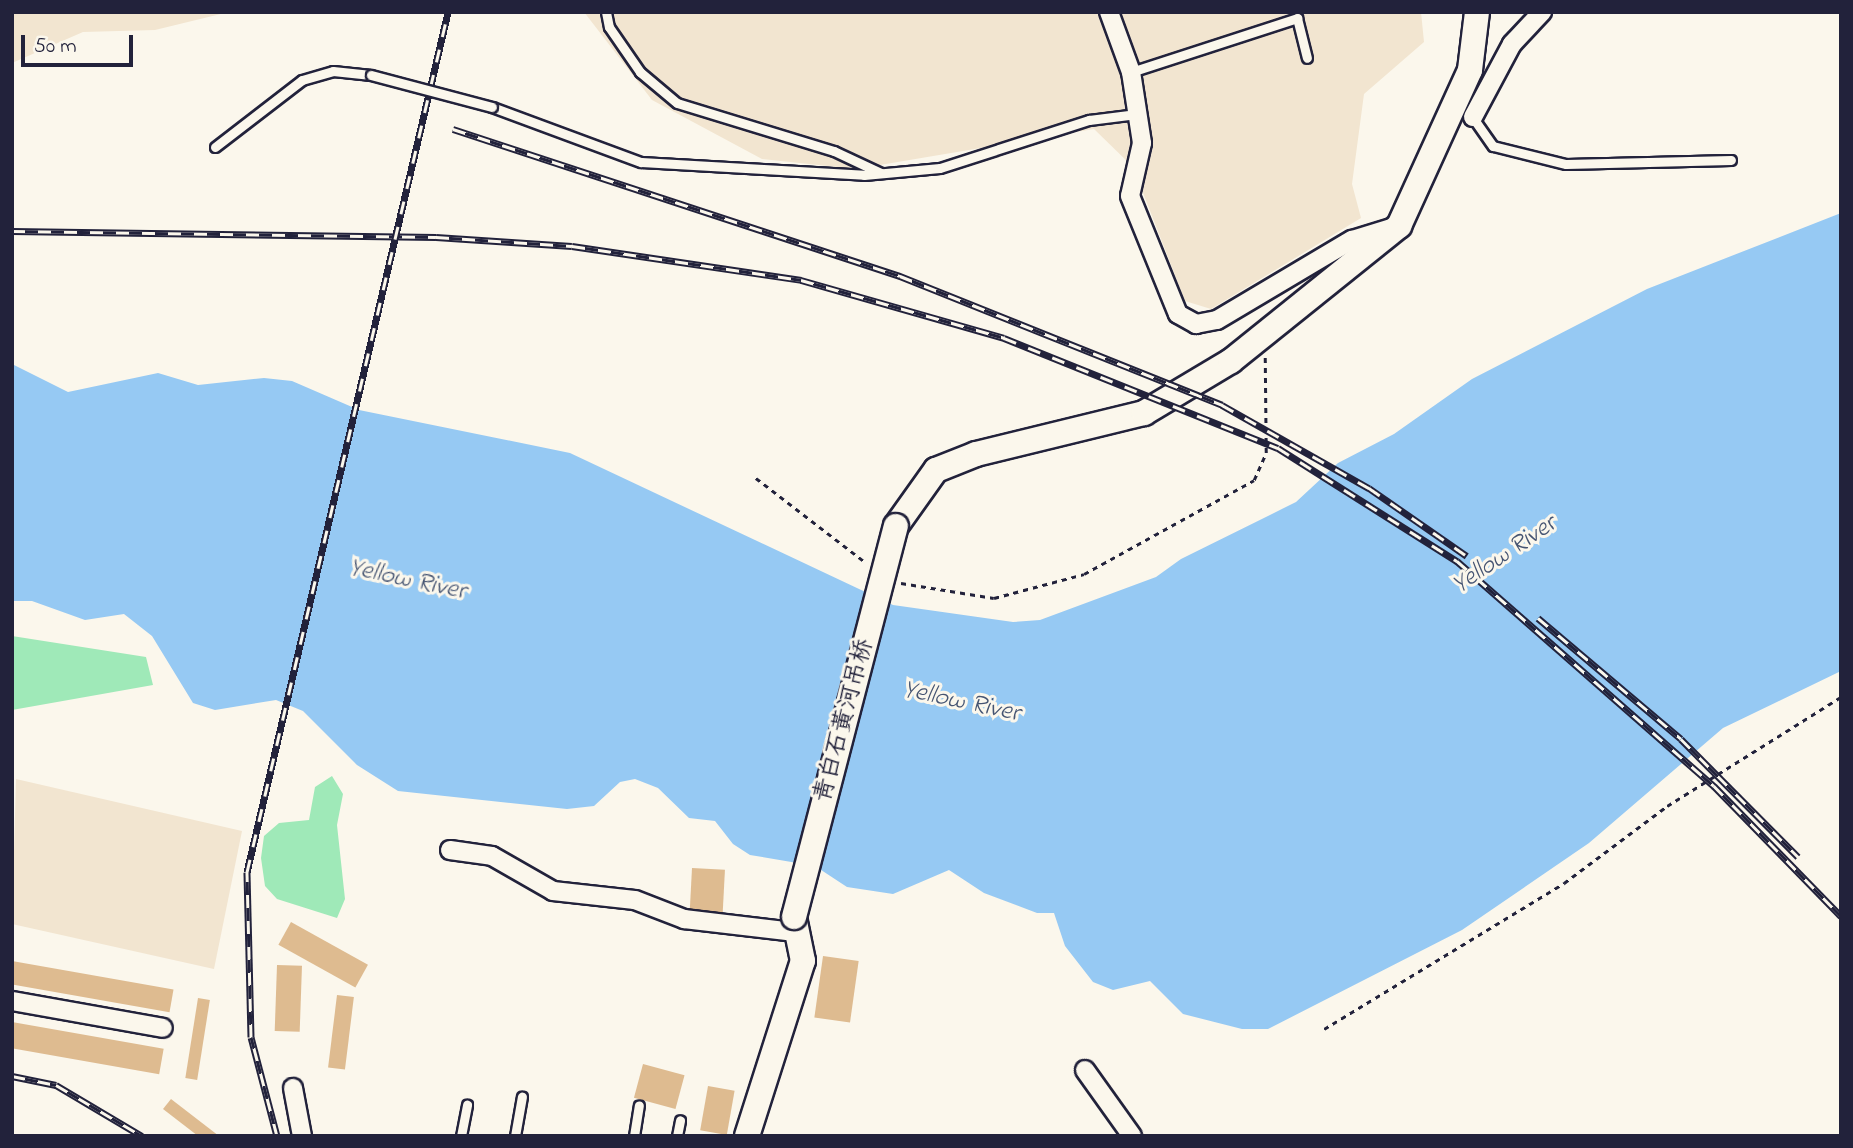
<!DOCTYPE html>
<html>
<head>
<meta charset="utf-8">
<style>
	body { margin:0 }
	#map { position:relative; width:1853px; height:1148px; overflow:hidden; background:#fbf7ec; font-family:"Indie Flower","LXGW WenKai TC",sans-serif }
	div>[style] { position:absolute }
	.built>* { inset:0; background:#f2e5d0 }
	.green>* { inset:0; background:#9fe9b8 }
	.water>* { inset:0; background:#96c9f3 }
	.building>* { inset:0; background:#debb90; transform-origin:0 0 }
	.path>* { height:2.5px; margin-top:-1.25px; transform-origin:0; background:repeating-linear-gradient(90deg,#22223b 0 5px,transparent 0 10px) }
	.roads { filter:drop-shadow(2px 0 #22223b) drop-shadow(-2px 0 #22223b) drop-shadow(0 2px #22223b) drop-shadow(0 -2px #22223b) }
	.lane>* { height:9px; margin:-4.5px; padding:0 4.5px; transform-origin:4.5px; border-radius:4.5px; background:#fbf7ec }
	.street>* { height:18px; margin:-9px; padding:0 9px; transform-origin:9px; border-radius:9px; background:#fbf7ec }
	.secondary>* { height:24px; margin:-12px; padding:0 12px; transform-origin:12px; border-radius:12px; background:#fbf7ec }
	.rail>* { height:7px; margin-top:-3.5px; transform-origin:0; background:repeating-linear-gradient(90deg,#fbf7ec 0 13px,#22223b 0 26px); box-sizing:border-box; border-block:2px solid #22223b }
	.bridges { filter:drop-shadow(2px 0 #22223b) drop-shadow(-2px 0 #22223b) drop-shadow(0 2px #22223b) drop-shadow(0 -2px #22223b) }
	.lane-bridge>* { height:9px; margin:-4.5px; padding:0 4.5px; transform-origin:4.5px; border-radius:4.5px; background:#fbf7ec }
	.secondary-bridge>* { height:24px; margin:-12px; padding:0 12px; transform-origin:12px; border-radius:12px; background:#fbf7ec }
	span { translate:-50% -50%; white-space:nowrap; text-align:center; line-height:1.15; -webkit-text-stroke:6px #fbf7ec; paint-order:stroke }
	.street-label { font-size:24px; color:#22223b }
	.water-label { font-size:26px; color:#455472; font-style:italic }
	.frame { position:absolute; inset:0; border:14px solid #22223b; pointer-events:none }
	.scale { position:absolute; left:21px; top:35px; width:112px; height:32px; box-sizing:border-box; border:4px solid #22223b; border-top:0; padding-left:9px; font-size:21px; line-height:24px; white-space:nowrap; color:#22223b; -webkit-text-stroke:5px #fbf7ec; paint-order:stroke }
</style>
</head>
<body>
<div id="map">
	<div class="built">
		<i style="clip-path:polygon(12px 12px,229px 12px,155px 30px,83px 32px,12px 63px)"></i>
		<i style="clip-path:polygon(584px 12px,1421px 12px,1424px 42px,1364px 94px,1352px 184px,1361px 218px,1211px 309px,1185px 301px,1133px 167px,1094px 129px,856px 169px,762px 159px,652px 100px)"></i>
		<i style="clip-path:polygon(16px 779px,242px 831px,214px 969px,12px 924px)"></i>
	</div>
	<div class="green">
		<i style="clip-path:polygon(12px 636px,146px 657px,153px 685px,12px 710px)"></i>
		<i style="clip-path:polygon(332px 776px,343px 794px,337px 825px,345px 899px,337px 918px,277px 899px,265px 886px,261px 858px,264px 836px,279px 823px,309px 820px,315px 787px)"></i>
	</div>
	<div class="water">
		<i style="clip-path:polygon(1841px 213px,1841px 671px,1723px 728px,1589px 843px,1462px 930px,1268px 1029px,1242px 1029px,1183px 1014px,1150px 981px,1113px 990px,1093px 982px,1065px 946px,1054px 913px,1037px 913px,984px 893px,949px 870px,893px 894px,847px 887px,815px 866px,750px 855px,733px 844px,715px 821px,689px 818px,658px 788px,635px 779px,620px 782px,594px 806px,567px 809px,398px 791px,357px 765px,303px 711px,276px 700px,215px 710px,193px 703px,152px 636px,124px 614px,85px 620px,32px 601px,12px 601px,12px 364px,68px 392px,158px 373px,198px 385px,264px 378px,292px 381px,359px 410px,570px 453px,893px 605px,1013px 622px,1040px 620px,1156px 577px,1181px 559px,1296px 502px,1338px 463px,1394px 434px,1472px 379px,1647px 289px)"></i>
	</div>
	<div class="building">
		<i style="left:692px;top:868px;width:33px;height:47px;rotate:3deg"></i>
		<i style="left:291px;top:922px;width:88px;height:26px;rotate:29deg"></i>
		<i style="left:823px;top:956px;width:36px;height:62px;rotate:8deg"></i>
		<i style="left:12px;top:961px;width:164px;height:23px;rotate:10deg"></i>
		<i style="left:277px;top:965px;width:25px;height:66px;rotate:2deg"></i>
		<i style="left:337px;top:995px;width:17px;height:73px;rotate:7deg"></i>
		<i style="left:198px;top:998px;width:12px;height:81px;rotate:9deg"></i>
		<i style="left:12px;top:1022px;width:154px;height:26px;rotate:10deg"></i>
		<i style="left:643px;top:1064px;width:43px;height:35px;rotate:15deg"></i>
		<i style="left:708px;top:1086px;width:27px;height:45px;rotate:10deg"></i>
		<i style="clip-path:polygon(171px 1099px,219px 1136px,198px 1136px,163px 1109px)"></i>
	</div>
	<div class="path">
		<i style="left:756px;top:478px;width:138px;rotate:37.6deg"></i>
		<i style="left:901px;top:583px;width:94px;rotate:9.2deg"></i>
		<i style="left:994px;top:598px;width:93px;rotate:-14.9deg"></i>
		<i style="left:1084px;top:574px;width:194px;rotate:-28.9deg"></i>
		<i style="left:1254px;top:480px;width:30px;rotate:-66deg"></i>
		<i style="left:1266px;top:453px;width:96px;rotate:-90.6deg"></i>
		<i style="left:1324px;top:1029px;width:281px;rotate:-31.3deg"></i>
		<i style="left:1564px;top:883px;width:129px;rotate:-36.8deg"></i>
		<i style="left:1667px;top:806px;width:205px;rotate:-32.1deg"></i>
	</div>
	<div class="roads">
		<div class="lane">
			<i style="left:606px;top:12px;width:15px;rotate:79deg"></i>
			<i style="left:609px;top:27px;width:55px;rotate:55.4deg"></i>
			<i style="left:640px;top:72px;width:48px;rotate:40deg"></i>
			<i style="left:677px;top:103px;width:164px;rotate:17deg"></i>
			<i style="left:834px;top:151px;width:52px;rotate:25.1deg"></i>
			<i style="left:1131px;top:72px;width:175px;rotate:-18deg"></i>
			<i style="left:1297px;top:18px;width:41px;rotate:76deg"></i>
			<i style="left:492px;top:107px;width:159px;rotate:20.3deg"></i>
			<i style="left:641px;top:162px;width:223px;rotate:3.3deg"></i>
			<i style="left:864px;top:175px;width:76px;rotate:-5.3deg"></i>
			<i style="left:940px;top:168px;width:157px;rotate:-17.9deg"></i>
			<i style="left:1089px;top:120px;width:48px;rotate:-7.1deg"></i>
			<i style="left:1471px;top:115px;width:38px;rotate:55deg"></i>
			<i style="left:1493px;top:146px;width:75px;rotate:13.9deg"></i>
			<i style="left:1566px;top:164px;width:165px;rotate:-1.4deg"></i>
			<i style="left:215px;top:147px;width:110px;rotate:-37.6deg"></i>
			<i style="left:302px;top:80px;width:32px;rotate:-16deg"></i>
			<i style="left:333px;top:71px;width:38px;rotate:6deg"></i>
			<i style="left:461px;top:1136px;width:32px;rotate:-79deg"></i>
			<i style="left:515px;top:1136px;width:40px;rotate:-80deg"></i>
			<i style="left:634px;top:1136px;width:31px;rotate:-81deg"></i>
			<i style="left:677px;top:1136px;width:16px;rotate:-79deg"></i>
		</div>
		<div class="street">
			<i style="left:1109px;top:12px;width:64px;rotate:69.9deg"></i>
			<i style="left:1131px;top:72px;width:72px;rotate:81.2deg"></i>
			<i style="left:1142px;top:143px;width:54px;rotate:102.8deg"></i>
			<i style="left:1130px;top:196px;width:127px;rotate:67.9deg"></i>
			<i style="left:1178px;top:314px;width:21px;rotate:29deg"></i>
			<i style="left:1196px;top:324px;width:21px;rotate:-11deg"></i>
			<i style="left:1217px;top:320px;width:157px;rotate:-30.7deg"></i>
			<i style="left:1352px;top:240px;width:39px;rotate:-17deg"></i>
			<i style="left:1473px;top:117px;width:83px;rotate:-61.9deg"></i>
			<i style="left:1512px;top:44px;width:44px;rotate:-46.8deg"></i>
			<i style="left:450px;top:850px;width:42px;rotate:8.1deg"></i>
			<i style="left:492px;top:856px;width:70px;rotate:29.8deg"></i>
			<i style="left:553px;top:891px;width:82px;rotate:6.3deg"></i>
			<i style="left:635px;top:900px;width:53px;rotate:21.2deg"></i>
			<i style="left:684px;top:919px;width:112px;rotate:6.7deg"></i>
			<i style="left:12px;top:1001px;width:153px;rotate:10.1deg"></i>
			<i style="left:1085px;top:1070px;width:81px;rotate:54.5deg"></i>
			<i style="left:293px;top:1088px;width:49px;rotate:79.4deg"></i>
		</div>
		<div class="secondary">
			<i style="left:896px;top:526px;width:69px;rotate:-54.5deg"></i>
			<i style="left:936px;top:470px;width:43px;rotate:-21.8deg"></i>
			<i style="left:976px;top:454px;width:173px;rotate:-13.7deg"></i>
			<i style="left:1144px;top:413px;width:101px;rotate:-30.9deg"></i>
			<i style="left:1231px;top:361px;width:216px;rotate:-38.8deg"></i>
			<i style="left:1399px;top:226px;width:171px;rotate:-65.5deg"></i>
			<i style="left:1470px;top:70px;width:58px;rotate:-83.1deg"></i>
			<i style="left:747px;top:1136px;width:184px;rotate:-72.3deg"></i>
			<i style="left:803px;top:961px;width:45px;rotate:-101.6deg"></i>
		</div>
	</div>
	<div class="rail">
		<i style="left:453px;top:129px;width:471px;rotate:18.2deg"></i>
		<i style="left:900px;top:276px;width:347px;rotate:21.8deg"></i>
		<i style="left:1222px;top:405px;width:169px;rotate:29.5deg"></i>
		<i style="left:1369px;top:488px;width:119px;rotate:34.8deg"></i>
		<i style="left:12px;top:231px;width:424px;rotate:0.8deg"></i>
		<i style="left:436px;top:237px;width:136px;rotate:3.8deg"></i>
		<i style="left:572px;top:246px;width:232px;rotate:8.4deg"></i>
		<i style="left:801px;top:280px;width:211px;rotate:15.9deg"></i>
		<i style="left:1004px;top:338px;width:295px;rotate:21.9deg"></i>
		<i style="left:1278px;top:448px;width:212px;rotate:32.3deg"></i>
		<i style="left:1457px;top:561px;width:342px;rotate:41.2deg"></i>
		<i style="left:1714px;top:786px;width:182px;rotate:45.7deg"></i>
		<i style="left:1538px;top:618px;width:187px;rotate:40.2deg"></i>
		<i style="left:1681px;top:739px;width:166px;rotate:45.2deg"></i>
		<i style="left:12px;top:1076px;width:45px;rotate:11.6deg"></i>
		<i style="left:56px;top:1085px;width:100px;rotate:30.7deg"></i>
		<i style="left:277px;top:1136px;width:102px;rotate:-104.7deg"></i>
		<i style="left:251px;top:1037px;width:165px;rotate:-91.4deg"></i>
		<i style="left:247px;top:872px;width:883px;rotate:-76.84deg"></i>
	</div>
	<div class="bridges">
		<div class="lane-bridge">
			<i style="left:371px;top:75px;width:125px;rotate:14.8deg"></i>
		</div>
		<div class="secondary-bridge">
			<i style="left:794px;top:917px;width:404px;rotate:-75.4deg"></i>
		</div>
	</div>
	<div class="street-label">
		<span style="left:845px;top:721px;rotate:-75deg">青白石黄河吊桥</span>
	</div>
	<div class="water-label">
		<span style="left:1505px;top:556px;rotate:-34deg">Yellow River</span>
		<span style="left:407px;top:581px;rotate:12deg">Yellow River</span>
		<span style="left:961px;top:703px;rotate:12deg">Yellow River</span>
	</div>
	<div class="frame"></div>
	<div class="scale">50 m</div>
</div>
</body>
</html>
